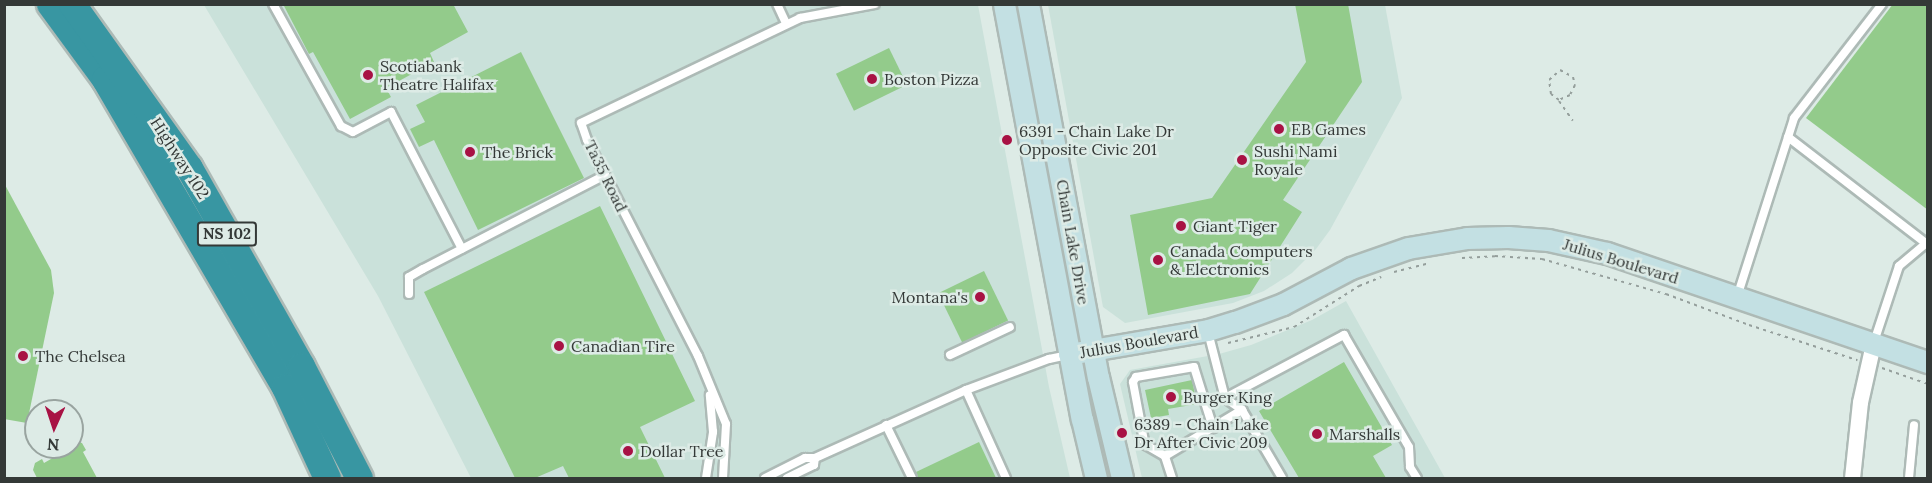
<!DOCTYPE html>
<html>
<head>
<meta charset="utf-8">
<style>
	body { margin:0 }
	#map { position:relative; width:1932px; height:483px; overflow:hidden; background:#ddebe6; font-family:Lora,serif }
	div>[style] { position:absolute }
	.built>* { inset:0; background:#cae1da }
	.building>* { inset:0; background:#93cb8b; transform-origin:0 0 }
	.path>* { height:2px; margin-top:-1px; transform-origin:0; background:repeating-linear-gradient(90deg,#959f9c 0 3px,transparent 0 7.5px) }
	.roads { filter:drop-shadow(2px 0 #adbab6) drop-shadow(-2px 0 #adbab6) drop-shadow(0 2px #adbab6) drop-shadow(0 -2px #adbab6) }
	.lane>* { height:8px; margin:-4px; padding:0 4px; transform-origin:4px; border-radius:4px; background:#fff }
	.street>* { height:15px; margin:-7.5px; padding:0 7.5px; transform-origin:7.5px; border-radius:7.5px; background:#fff }
	.secondary>* { height:21px; margin:-10.5px; padding:0 10.5px; transform-origin:10.5px; border-radius:10.5px; background:#c3e0e3 }
	.highway>* { height:27px; margin:-13.5px; padding:0 13.5px; transform-origin:13.5px; border-radius:13.5px; background:#3896a2 }
	.dots>* { width:16px; height:16px; translate:-50% -50%; box-sizing:border-box; border:3px solid #ddebe6; border-radius:50% }
	span { translate:-50% -50%; white-space:nowrap; text-align:center; line-height:1.15; -webkit-text-stroke:5px #ddebe6; paint-order:stroke }
	.shield-label span { padding:2px 4px; background:#ddebe6; border:2px solid; border-radius:4px; -webkit-text-stroke-width:0 }
	.shield-label { font-size:15px; color:#343937; font-weight:700 }
	.poi-label { font-size:16px; color:#343937 }
	.left { translate:0 -50%; text-align:left }
	.right { translate:-100% -50%; text-align:right }
	.street-label { font-size:16px; color:#343937 }
	.frame { position:absolute; inset:0; border:6px solid #343937; pointer-events:none }
	.north { position:absolute; left:24px; top:399px; width:60px; height:60px; box-sizing:border-box; background:#ddebe6; border:2px solid #99a4a0; border-radius:50%; rotate:183deg; font-size:16px; font-weight:700; line-height:24px; text-align:center; color:#343937 }
	.north::after { content:''; display:block; margin:auto; width:21px; height:27px; background:#a81244; clip-path:polygon(50% 0,100% 100%,50% 72%,0 100%) }
</style>
</head>
<body>
<div id="map">
	<div class="built">
		<i style="clip-path:polygon(204px 5px,978px 5px,1049px 387px,1070px 478px,471px 478px,378px 296px)"></i>
		<i style="clip-path:polygon(1048px 5px,1385px 5px,1402px 98px,1330px 230px,1316px 249px,1292px 273px,1264px 291px,1233px 303px,1125px 323px,1103px 307px)"></i>
		<i style="clip-path:polygon(1346px 301px,1445px 478px,1142px 478px,1120px 384px,1130px 370px,1219px 354px,1251px 345px,1312px 320px)"></i>
	</div>
	<div class="building">
		<i style="clip-path:polygon(283px 4px,453px 4px,468px 32px,430px 53px,434px 62px,386px 88px,391px 97px,350px 119px,313px 52px,309px 54px)"></i>
		<i style="clip-path:polygon(1295px 4px,1348px 4px,1362px 82px,1283px 200px,1302px 212px,1250px 294px,1148px 315px,1130px 215px,1212px 198px,1306px 62px)"></i>
		<i style="clip-path:polygon(1893px 4px,1928px 4px,1928px 210px,1806px 118px)"></i>
		<i style="left:889px;top:48px;width:41px;height:59px;rotate:64deg"></i>
		<i style="clip-path:polygon(521px 52px,584px 178px,478px 230px,434px 140px,419px 147px,410px 129px,425px 122px,416px 105px)"></i>
		<i style="clip-path:polygon(4px 183px,51px 270px,54px 293px,27px 423px,4px 419px)"></i>
		<i style="clip-path:polygon(600px 206px,695px 401px,640px 427px,665px 478px,569px 478px,563px 466px,535px 478px,515px 478px,424px 292px)"></i>
		<i style="left:984px;top:271px;width:55px;height:51px;rotate:64deg"></i>
		<i style="clip-path:polygon(1344px 362px,1392px 445px,1373px 456px,1386px 478px,1299px 478px,1259px 411px)"></i>
		<i style="clip-path:polygon(1192px 380px,1197px 404px,1168px 409px,1169px 415px,1151px 418px,1145px 390px)"></i>
		<i style="clip-path:polygon(76px 441px,82px 443px,86px 450px,83px 452px,97px 478px,37px 478px,33px 470px,35px 463px,42px 459px,44px 463px,70px 448px)"></i>
		<i style="clip-path:polygon(979px 442px,996px 478px,918px 478px,916px 472px)"></i>
	</div>
	<div class="path">
		<i style="left:1560px;top:70px;width:15px;rotate:28deg"></i>
		<i style="left:1573px;top:77px;width:8px;rotate:76deg"></i>
		<i style="left:1575px;top:85px;width:11px;rotate:117deg"></i>
		<i style="left:1570px;top:95px;width:12px;rotate:156deg"></i>
		<i style="left:1559px;top:100px;width:10px;rotate:-143deg"></i>
		<i style="left:1551px;top:94px;width:14px;rotate:-98deg"></i>
		<i style="left:1549px;top:80px;width:15px;rotate:-42deg"></i>
		<i style="left:1559px;top:101px;width:24px;rotate:55deg"></i>
		<i style="left:1462px;top:258px;width:33px;rotate:-3deg"></i>
		<i style="left:1495px;top:256px;width:47px;rotate:3.7deg"></i>
		<i style="left:1542px;top:259px;width:129px;rotate:15.8deg"></i>
		<i style="left:1666px;top:294px;width:89px;rotate:20.5deg"></i>
		<i style="left:1749px;top:325px;width:114px;rotate:18deg"></i>
		<i style="left:1394px;top:272px;width:36px;rotate:-14deg"></i>
		<i style="left:1228px;top:343px;width:68px;rotate:-13.6deg"></i>
		<i style="left:1294px;top:327px;width:77px;rotate:-32.2deg"></i>
		<i style="left:1359px;top:286px;width:24px;rotate:-22deg"></i>
		<i style="left:1882px;top:368px;width:49px;rotate:19.2deg"></i>
	</div>
	<div class="roads">
		<div class="lane">
			<i style="left:273px;top:4px;width:140px;rotate:60.9deg"></i>
			<i style="left:341px;top:126px;width:13px;rotate:27deg"></i>
			<i style="left:353px;top:132px;width:43px;rotate:-27.8deg"></i>
			<i style="left:391px;top:112px;width:154px;rotate:62.6deg"></i>
			<i style="left:777px;top:4px;width:21px;rotate:65deg"></i>
			<i style="left:1788px;top:137px;width:177px;rotate:37.6deg"></i>
			<i style="left:409px;top:294px;width:17px;rotate:-90deg"></i>
			<i style="left:409px;top:277px;width:16px;rotate:-30deg"></i>
			<i style="left:423px;top:269px;width:205px;rotate:-27.3deg"></i>
			<i style="left:1737px;top:297px;width:188px;rotate:-72.3deg"></i>
			<i style="left:1794px;top:118px;width:144px;rotate:-52.3deg"></i>
			<i style="left:1208px;top:332px;width:68px;rotate:75.6deg"></i>
			<i style="left:1225px;top:398px;width:21px;rotate:35deg"></i>
			<i style="left:1242px;top:410px;width:79px;rotate:59.5deg"></i>
			<i style="left:1874px;top:342px;width:80px;rotate:-71.8deg"></i>
			<i style="left:1899px;top:266px;width:35px;rotate:-40deg"></i>
			<i style="left:950px;top:355px;width:66px;rotate:-25deg"></i>
			<i style="left:966px;top:390px;width:97px;rotate:65.6deg"></i>
			<i style="left:1225px;top:398px;width:135px;rotate:-27.9deg"></i>
			<i style="left:1344px;top:335px;width:129px;rotate:59.9deg"></i>
			<i style="left:1409px;top:447px;width:20px;rotate:87deg"></i>
			<i style="left:1410px;top:467px;width:13px;rotate:58deg"></i>
			<i style="left:886px;top:425px;width:59px;rotate:63.9deg"></i>
			<i style="left:1165px;top:456px;width:22px;rotate:-150deg"></i>
			<i style="left:1146px;top:445px;width:4px;rotate:-117deg"></i>
			<i style="left:1144px;top:441px;width:60px;rotate:-100.6deg"></i>
			<i style="left:1133px;top:382px;width:6px;rotate:-59deg"></i>
			<i style="left:1136px;top:377px;width:59px;rotate:-9.8deg"></i>
			<i style="left:1194px;top:367px;width:64px;rotate:72.7deg"></i>
			<i style="left:706px;top:478px;width:47px;rotate:-81.3deg"></i>
			<i style="left:713px;top:432px;width:37px;rotate:-95deg"></i>
			<i style="left:723px;top:478px;width:54px;rotate:-86.8deg"></i>
			<i style="left:726px;top:424px;width:74px;rotate:-112.4deg"></i>
			<i style="left:698px;top:356px;width:243px;rotate:-117.2deg"></i>
			<i style="left:587px;top:140px;width:18px;rotate:-109deg"></i>
			<i style="left:581px;top:123px;width:243px;rotate:-25.6deg"></i>
			<i style="left:800px;top:18px;width:76px;rotate:-10.6deg"></i>
			<i style="left:765px;top:478px;width:45px;rotate:-26.6deg"></i>
			<i style="left:805px;top:458px;width:10px"></i>
			<i style="left:815px;top:458px;width:166px;rotate:-24.2deg"></i>
			<i style="left:966px;top:390px;width:89px;rotate:-20.5deg"></i>
			<i style="left:1049px;top:359px;width:19px;rotate:-12deg"></i>
			<i style="left:787px;top:478px;width:30px;rotate:-26deg"></i>
			<i style="left:814px;top:465px;width:7px;rotate:-82deg"></i>
			<i style="left:1172px;top:478px;width:23px;rotate:-108deg"></i>
			<i style="left:1165px;top:456px;width:90px;rotate:-30.9deg"></i>
			<i style="left:1909px;top:478px;width:53px;rotate:-84.6deg"></i>
		</div>
		<div class="street">
			<i style="left:1852px;top:478px;width:76px;rotate:-84deg"></i>
			<i style="left:1860px;top:402px;width:59px;rotate:-77.4deg"></i>
		</div>
		<div class="secondary">
			<i style="left:1004px;top:4px;width:422px;rotate:79.4deg"></i>
			<i style="left:1082px;top:419px;width:61px;rotate:76.7deg"></i>
			<i style="left:1028px;top:4px;width:380px;rotate:79.4deg"></i>
			<i style="left:1098px;top:377px;width:104px;rotate:76.6deg"></i>
			<i style="left:1069px;top:354px;width:141px;rotate:-9.8deg"></i>
			<i style="left:1208px;top:330px;width:28px;rotate:-17deg"></i>
			<i style="left:1235px;top:322px;width:51px;rotate:-20.6deg"></i>
			<i style="left:1283px;top:304px;width:77px;rotate:-27.9deg"></i>
			<i style="left:1351px;top:268px;width:60px;rotate:-19.3deg"></i>
			<i style="left:1408px;top:248px;width:60px;rotate:-9.6deg"></i>
			<i style="left:1467px;top:238px;width:41px;rotate:-1.4deg"></i>
			<i style="left:1508px;top:237px;width:40px;rotate:4.3deg"></i>
			<i style="left:1548px;top:240px;width:60px;rotate:12.4deg"></i>
			<i style="left:1607px;top:253px;width:339px;rotate:18.8deg"></i>
		</div>
		<div class="highway">
			<i style="left:50px;top:4px;width:93px;rotate:53.7deg"></i>
			<i style="left:105px;top:79px;width:357px;rotate:59.7deg"></i>
			<i style="left:285px;top:387px;width:100px;rotate:65.2deg"></i>
			<i style="left:72px;top:4px;width:201px;rotate:54.5deg"></i>
			<i style="left:189px;top:168px;width:227px;rotate:60.5deg"></i>
			<i style="left:301px;top:366px;width:126px;rotate:62.6deg"></i>
		</div>
	</div>
	<div class="dots">
		<i style="left:368px;top:75px;background:#a81244"></i>
		<i style="left:872px;top:79px;background:#a81244"></i>
		<i style="left:1279px;top:129px;background:#a81244"></i>
		<i style="left:1007px;top:140px;background:#a81244"></i>
		<i style="left:470px;top:152px;background:#a81244"></i>
		<i style="left:1242px;top:160px;background:#a81244"></i>
		<i style="left:1181px;top:226px;background:#a81244"></i>
		<i style="left:1158px;top:260px;background:#a81244"></i>
		<i style="left:980px;top:297px;background:#a81244"></i>
		<i style="left:559px;top:346px;background:#a81244"></i>
		<i style="left:23px;top:356px;background:#a81244"></i>
		<i style="left:1171px;top:397px;background:#a81244"></i>
		<i style="left:1122px;top:433px;background:#a81244"></i>
		<i style="left:1317px;top:434px;background:#a81244"></i>
		<i style="left:628px;top:451px;background:#a81244"></i>
	</div>
	<div class="shield-label">
		<span style="left:227px;top:234px">NS 102</span>
	</div>
	<div class="poi-label">
		<span class="left" style="left:380px;top:75px">Scotiabank<br>Theatre Halifax</span>
		<span class="left" style="left:884px;top:79px">Boston Pizza</span>
		<span class="left" style="left:1291px;top:129px">EB Games</span>
		<span class="left" style="left:1019px;top:140px">6391 - Chain Lake Dr<br>Opposite Civic 201</span>
		<span class="left" style="left:1254px;top:160px">Sushi Nami<br>Royale</span>
		<span class="left" style="left:482px;top:152px">The Brick</span>
		<span class="left" style="left:1193px;top:226px">Giant Tiger</span>
		<span class="left" style="left:1170px;top:260px">Canada Computers<br>&amp; Electronics</span>
		<span class="right" style="left:968px;top:297px">Montana's</span>
		<span class="left" style="left:571px;top:346px">Canadian Tire</span>
		<span class="left" style="left:35px;top:356px">The Chelsea</span>
		<span class="left" style="left:1183px;top:397px">Burger King</span>
		<span class="left" style="left:1134px;top:433px">6389 - Chain Lake<br>Dr After Civic 209</span>
		<span class="left" style="left:1329px;top:434px">Marshalls</span>
		<span class="left" style="left:640px;top:451px">Dollar Tree</span>
	</div>
	<div class="street-label">
		<span style="left:180px;top:158px;rotate:57deg">Highway 102</span>
		<span style="left:606px;top:176px;rotate:64deg">Ta35 Road</span>
		<span style="left:1073px;top:242px;rotate:80deg">Chain Lake Drive</span>
		<span style="left:1621px;top:261px;rotate:17deg">Julius Boulevard</span>
		<span style="left:1139px;top:342px;rotate:-10deg">Julius Boulevard</span>
	</div>
	<div class="frame"></div>
	<div class="north">N</div>
</div>
</body>
</html>
